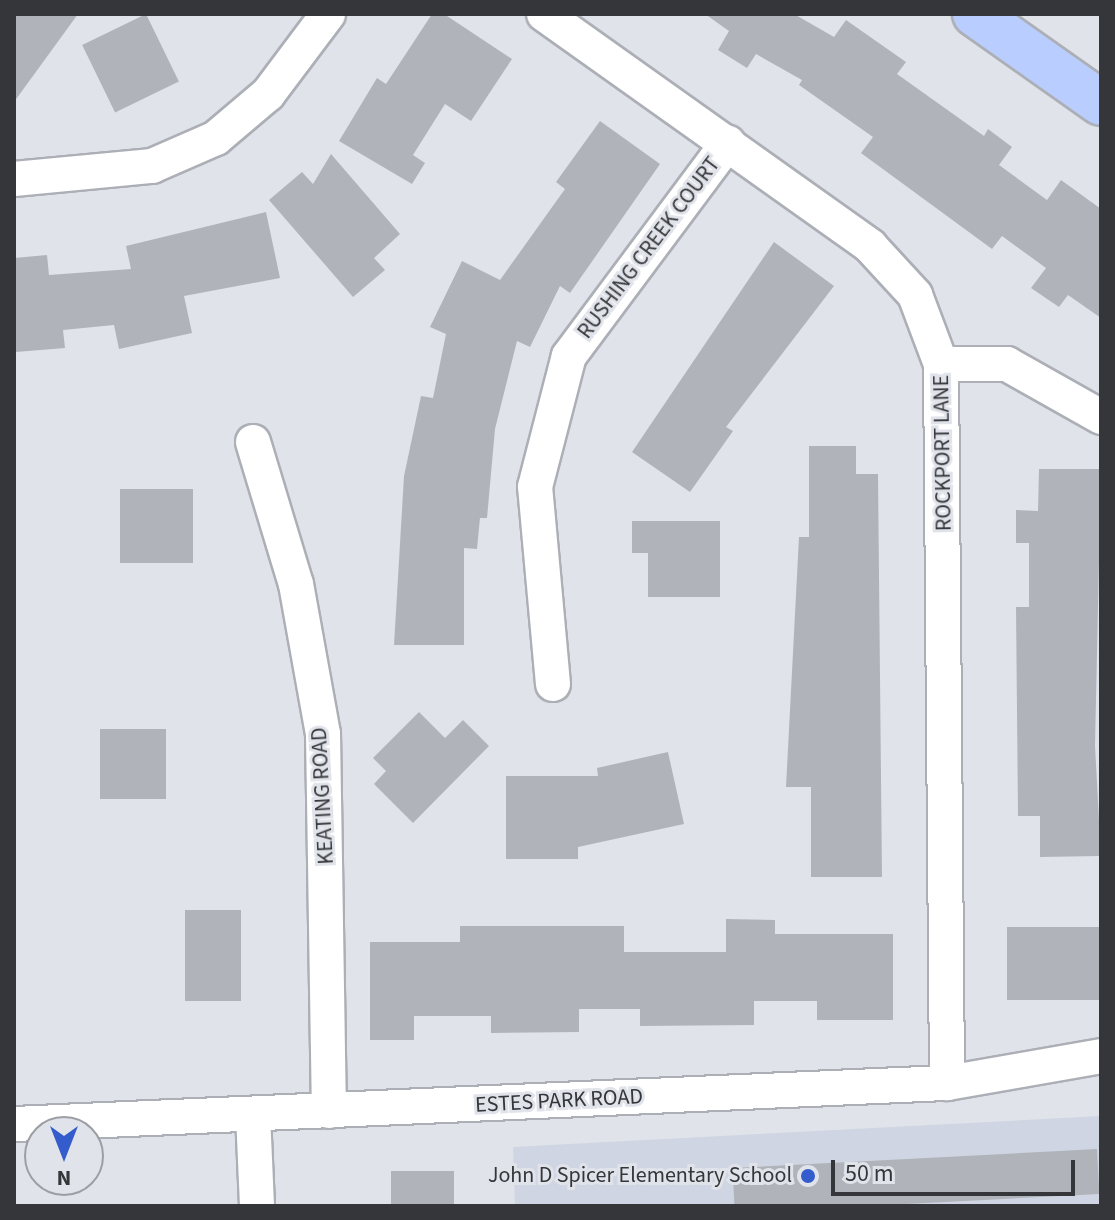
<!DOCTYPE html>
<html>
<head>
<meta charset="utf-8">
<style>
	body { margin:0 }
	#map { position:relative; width:1115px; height:1220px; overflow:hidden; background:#e0e3ea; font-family:"Source Sans 3",sans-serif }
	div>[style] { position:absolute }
	.built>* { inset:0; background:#cfd5e2 }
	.building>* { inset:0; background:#b0b4ba; transform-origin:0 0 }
	.roads { filter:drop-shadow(2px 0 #acafb6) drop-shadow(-2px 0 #acafb6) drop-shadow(0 2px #acafb6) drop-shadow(0 -2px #acafb6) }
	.minor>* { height:34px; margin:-17px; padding:0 17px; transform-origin:17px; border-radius:17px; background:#fff }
	.major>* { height:44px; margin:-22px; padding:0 22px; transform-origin:22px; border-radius:22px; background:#b9cefe }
	.dots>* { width:22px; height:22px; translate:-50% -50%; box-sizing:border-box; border:4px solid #e0e3ea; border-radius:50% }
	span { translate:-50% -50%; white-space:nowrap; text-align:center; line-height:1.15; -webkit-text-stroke:6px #e0e3ea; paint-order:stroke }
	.street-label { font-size:22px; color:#353639 }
	.poi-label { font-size:22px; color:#353639 }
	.right { translate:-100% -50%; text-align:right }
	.frame { position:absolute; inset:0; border:16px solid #353639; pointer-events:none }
	.north { position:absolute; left:24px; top:1116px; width:80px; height:80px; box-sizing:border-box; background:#e0e3ea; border:2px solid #9c9ea3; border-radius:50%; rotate:180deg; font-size:22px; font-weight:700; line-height:32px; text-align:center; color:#353639 }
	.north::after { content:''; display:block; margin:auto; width:28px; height:36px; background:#345ccc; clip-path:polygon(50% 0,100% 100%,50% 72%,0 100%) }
	.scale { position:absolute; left:831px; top:1160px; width:244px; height:36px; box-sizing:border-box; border:4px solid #353639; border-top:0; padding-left:10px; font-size:24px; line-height:28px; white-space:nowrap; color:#353639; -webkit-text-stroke:6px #e0e3ea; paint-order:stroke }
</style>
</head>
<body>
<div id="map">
	<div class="built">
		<i style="clip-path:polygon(1101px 1116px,1101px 1206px,515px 1206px,513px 1147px)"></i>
	</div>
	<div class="building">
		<i style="clip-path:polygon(14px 14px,78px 14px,14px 102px)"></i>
		<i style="left:146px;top:14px;width:75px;height:71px;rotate:64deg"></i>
		<i style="clip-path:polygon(432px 14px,444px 14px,512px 59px,471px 121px,445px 104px,413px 155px,425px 163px,412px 184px,339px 141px,377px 78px,386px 84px)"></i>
		<i style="clip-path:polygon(705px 14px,794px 14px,834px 37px,846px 20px,906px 62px,897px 74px,984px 136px,988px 129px,1012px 147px,999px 165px,1047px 200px,1061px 180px,1101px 209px,1101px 318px,1068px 295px,1059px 307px,1031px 288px,1046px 268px,1002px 236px,992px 249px,861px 153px,873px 137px,799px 85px,802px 80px,756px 54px,747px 68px,718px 50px,729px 31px)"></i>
		<i style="clip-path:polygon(600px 121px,660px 164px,570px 293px,560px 286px,530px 347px,517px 341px,495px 429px,487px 518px,480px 518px,477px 549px,464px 548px,464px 645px,394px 645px,404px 476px,421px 396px,433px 398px,446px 334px,430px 327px,462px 261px,500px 280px,565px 189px,556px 182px)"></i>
		<i style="clip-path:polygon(331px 154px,400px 234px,374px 258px,385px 270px,353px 297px,269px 200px,302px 172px,313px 184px)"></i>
		<i style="clip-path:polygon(266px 212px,280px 278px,184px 296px,192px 333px,119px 349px,114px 325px,63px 330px,65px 348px,16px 352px,14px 258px,47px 255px,49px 275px,131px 269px,126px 246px)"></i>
		<i style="clip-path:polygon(774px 242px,834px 286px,726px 427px,733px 431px,690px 492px,632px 452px)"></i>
		<i style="clip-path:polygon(809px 446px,856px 446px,856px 474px,878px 474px,882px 877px,811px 877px,811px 787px,786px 787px,799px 537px,809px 537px)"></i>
		<i style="clip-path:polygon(1039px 469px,1101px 469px,1095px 746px,1101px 856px,1040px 857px,1040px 816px,1018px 816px,1016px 607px,1029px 607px,1029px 543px,1016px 543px,1016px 510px,1038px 511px)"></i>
		<i style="left:120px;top:489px;width:73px;height:74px"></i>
		<i style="clip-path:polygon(632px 521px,720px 521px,720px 597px,648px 597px,648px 553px,632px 553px)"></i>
		<i style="clip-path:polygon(419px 712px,445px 738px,463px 720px,489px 746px,413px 823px,374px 784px,386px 771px,373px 758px)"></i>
		<i style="left:100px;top:729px;width:66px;height:70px"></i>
		<i style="clip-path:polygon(668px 752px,684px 824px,578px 847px,578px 859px,506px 859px,506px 776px,598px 776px,597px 768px)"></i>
		<i style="left:185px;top:910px;width:56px;height:91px"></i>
		<i style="clip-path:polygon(726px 919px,775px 920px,775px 934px,893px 934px,893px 1020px,817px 1020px,817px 1001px,754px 1001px,754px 1025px,640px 1026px,640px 1009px,579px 1009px,579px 1032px,491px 1033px,491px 1016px,414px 1016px,414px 1040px,370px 1040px,370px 942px,460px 942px,460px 926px,624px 926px,624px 952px,726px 952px)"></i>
		<i style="left:1101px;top:927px;width:73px;height:94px;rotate:90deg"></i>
		<i style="left:1097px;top:1149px;width:45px;height:365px;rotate:87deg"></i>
		<i style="left:454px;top:1171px;width:35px;height:63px;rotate:90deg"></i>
	</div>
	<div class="roads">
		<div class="minor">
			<i style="left:544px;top:14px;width:400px;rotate:35.4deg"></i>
			<i style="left:870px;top:246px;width:67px;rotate:47.4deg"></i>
			<i style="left:915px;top:295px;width:74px;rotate:69.4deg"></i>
			<i style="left:941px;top:364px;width:719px;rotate:89.52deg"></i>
			<i style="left:14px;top:179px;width:139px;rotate:-5.4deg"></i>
			<i style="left:152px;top:166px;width:70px;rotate:-23.6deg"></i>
			<i style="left:216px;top:138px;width:68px;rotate:-40.2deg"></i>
			<i style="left:268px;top:94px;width:100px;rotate:-53.1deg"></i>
			<i style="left:941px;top:364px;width:66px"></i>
			<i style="left:1007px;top:364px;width:108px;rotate:29.4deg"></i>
			<i style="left:253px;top:442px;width:148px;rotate:73.2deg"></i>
			<i style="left:296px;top:584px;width:152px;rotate:79.8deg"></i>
			<i style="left:323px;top:734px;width:377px;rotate:89.1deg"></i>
			<i style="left:553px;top:684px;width:198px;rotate:-95.2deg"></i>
			<i style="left:535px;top:487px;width:135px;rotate:-75.5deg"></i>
			<i style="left:569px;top:356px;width:266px;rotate:-53.3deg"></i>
			<i style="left:253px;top:1114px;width:92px;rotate:87.5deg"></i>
			<i style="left:14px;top:1124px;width:934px;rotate:-2.52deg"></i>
			<i style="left:947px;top:1083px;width:156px;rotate:-9.9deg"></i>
		</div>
		<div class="major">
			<i style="left:975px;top:14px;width:154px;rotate:35.2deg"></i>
		</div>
	</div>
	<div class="dots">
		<i style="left:808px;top:1176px;background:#345ccc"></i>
	</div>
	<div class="street-label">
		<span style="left:649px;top:248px;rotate:-53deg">RUSHING CREEK COURT</span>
		<span style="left:943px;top:453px;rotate:-91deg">ROCKPORT LANE</span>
		<span style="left:323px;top:796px;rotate:-93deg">KEATING ROAD</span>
		<span style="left:559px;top:1101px;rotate:-3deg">ESTES PARK ROAD</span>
	</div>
	<div class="poi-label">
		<span class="right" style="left:792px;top:1176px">John D Spicer Elementary School</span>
	</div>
	<div class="frame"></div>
	<div class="north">N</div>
	<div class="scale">50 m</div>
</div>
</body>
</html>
